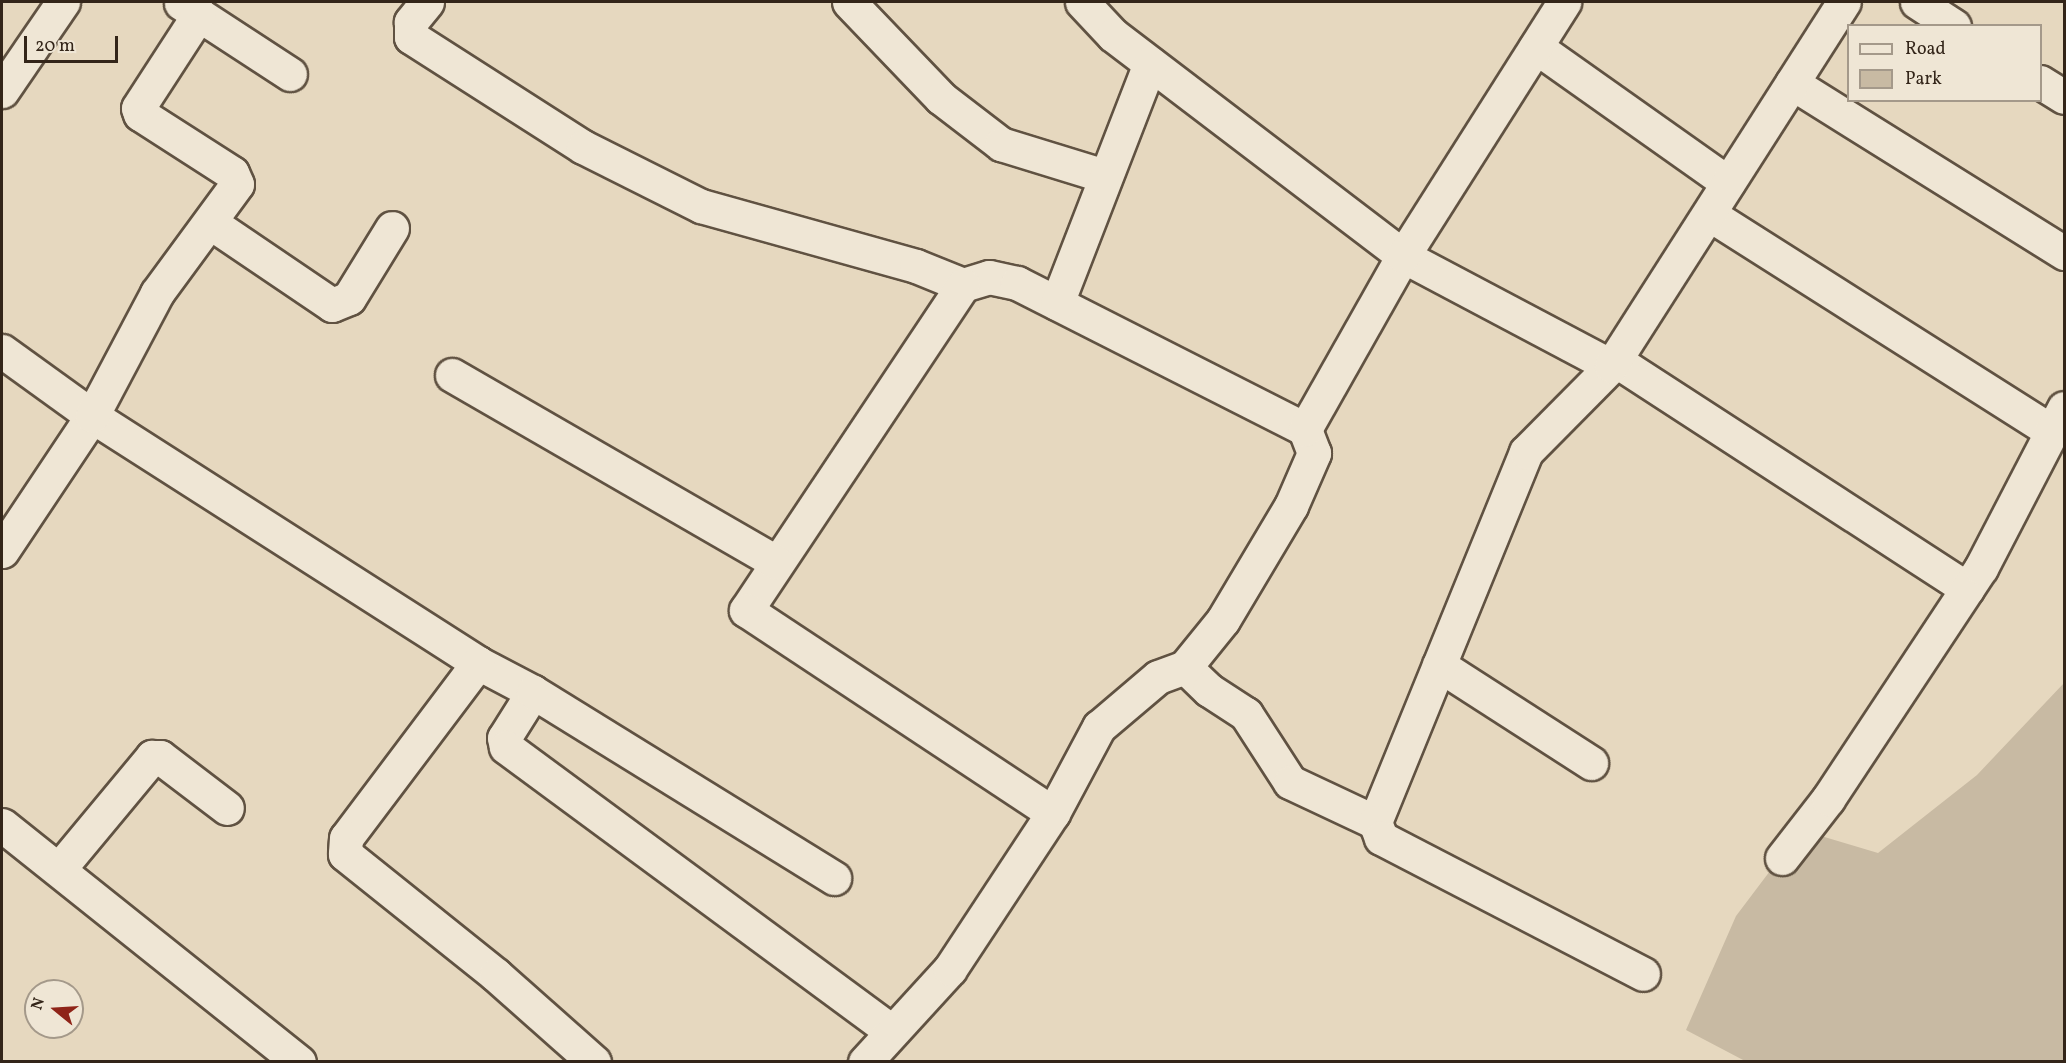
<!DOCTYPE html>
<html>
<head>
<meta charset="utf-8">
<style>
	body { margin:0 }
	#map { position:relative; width:2066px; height:1063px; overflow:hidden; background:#e6d8bf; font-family:Vollkorn,serif }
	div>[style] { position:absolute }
	.green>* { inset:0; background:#c8baa3 }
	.roads { filter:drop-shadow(2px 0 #605242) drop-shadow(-2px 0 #605242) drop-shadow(0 2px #605242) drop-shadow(0 -2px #605242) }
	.minor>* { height:33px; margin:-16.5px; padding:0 16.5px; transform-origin:16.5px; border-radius:16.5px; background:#efe6d5 }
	span { translate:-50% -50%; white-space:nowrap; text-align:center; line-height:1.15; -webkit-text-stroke:5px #efe6d5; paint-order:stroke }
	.frame { position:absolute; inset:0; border:3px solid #332519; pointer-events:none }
	.legend { position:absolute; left:1847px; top:24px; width:195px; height:78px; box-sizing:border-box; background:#efe6d5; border:2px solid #a4998a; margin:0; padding:8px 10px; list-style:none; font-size:18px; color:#332519 }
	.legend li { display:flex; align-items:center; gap:12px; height:30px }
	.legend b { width:30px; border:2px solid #a4998a }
	.north { position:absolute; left:24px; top:979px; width:60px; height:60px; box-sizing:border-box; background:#efe6d5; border:2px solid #a4998a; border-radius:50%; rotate:288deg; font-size:16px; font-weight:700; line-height:24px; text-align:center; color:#332519 }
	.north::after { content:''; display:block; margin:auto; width:21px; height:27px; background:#8f2418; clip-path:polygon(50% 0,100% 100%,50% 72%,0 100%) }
	.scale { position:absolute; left:24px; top:36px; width:94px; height:27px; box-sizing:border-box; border:3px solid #332519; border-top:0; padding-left:8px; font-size:18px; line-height:21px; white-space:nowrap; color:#332519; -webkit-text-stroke:4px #efe6d5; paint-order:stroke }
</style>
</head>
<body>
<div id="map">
	<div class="green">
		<i style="clip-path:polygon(2064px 683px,2064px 1061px,1745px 1061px,1686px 1030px,1736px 916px,1801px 830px,1878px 853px,1977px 775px)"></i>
	</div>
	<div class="roads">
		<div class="minor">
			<i style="left:427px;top:2px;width:26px;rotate:129deg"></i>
			<i style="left:411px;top:22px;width:15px;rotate:90deg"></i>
			<i style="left:411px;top:37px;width:204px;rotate:32.6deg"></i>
			<i style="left:583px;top:147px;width:132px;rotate:26.6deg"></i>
			<i style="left:701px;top:206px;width:223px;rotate:15.6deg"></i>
			<i style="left:916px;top:266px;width:51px;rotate:22deg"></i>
			<i style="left:963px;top:285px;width:27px;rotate:-17deg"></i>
			<i style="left:989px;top:277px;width:29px;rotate:12deg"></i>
			<i style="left:1017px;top:283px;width:323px;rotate:26.9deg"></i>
			<i style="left:849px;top:2px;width:133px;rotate:46.2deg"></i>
			<i style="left:941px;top:98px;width:76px;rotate:37.5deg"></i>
			<i style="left:1001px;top:144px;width:109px;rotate:17.1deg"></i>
			<i style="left:1082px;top:2px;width:45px;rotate:46.8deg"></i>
			<i style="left:1113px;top:35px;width:365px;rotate:37.3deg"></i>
			<i style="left:1403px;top:256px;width:235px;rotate:27.9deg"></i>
			<i style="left:1917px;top:2px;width:44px;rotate:33deg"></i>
			<i style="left:181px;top:3px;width:130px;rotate:33.1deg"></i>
			<i style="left:1536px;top:47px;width:235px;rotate:35.3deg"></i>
			<i style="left:2040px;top:82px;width:28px;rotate:32deg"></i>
			<i style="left:1792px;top:83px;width:321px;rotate:32deg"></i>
			<i style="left:2px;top:91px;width:108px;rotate:-55.6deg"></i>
			<i style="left:1709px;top:214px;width:406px;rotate:32.4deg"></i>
			<i style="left:211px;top:223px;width:146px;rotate:34.1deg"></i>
			<i style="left:332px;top:305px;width:18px;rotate:-22deg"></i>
			<i style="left:349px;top:298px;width:82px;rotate:-58.4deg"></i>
			<i style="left:963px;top:285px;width:391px;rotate:123.7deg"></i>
			<i style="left:746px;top:610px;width:368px;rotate:33.5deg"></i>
			<i style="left:1057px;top:303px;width:257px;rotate:-68.8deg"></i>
			<i style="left:2px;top:351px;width:111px;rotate:35.8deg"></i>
			<i style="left:92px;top:416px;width:458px;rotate:32.6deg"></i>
			<i style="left:478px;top:663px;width:62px;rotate:27.8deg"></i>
			<i style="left:533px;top:692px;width:54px;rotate:122.2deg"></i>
			<i style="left:504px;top:738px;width:9px;rotate:77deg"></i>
			<i style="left:506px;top:747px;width:477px;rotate:36.4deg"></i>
			<i style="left:1615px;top:360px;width:420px;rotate:33deg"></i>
			<i style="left:452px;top:375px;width:375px;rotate:30deg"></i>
			<i style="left:2px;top:551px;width:162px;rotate:-56.3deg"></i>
			<i style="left:92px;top:416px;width:139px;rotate:-62.1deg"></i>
			<i style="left:157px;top:293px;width:135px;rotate:-53.7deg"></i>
			<i style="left:237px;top:184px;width:12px;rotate:-114deg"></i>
			<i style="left:232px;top:173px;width:109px;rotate:-147.3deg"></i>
			<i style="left:140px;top:114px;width:6px;rotate:-108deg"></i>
			<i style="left:138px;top:108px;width:112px;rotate:-57deg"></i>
			<i style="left:478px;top:663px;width:219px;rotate:127deg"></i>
			<i style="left:346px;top:838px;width:16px;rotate:94deg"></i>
			<i style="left:345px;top:854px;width:193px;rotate:38.7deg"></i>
			<i style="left:496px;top:975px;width:131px;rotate:41.6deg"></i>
			<i style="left:1439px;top:665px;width:181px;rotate:32.8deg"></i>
			<i style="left:1185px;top:667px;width:33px;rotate:44deg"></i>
			<i style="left:1209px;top:690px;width:44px;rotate:33deg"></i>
			<i style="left:1246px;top:714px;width:81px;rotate:57.1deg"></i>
			<i style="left:1290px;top:782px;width:94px;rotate:25.2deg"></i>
			<i style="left:1375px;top:822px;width:400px;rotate:-67.8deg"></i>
			<i style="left:1526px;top:452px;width:121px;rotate:-45.3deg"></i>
			<i style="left:1611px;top:366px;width:432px;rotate:-57.4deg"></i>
			<i style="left:533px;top:692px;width:354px;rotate:31.7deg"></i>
			<i style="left:1375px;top:822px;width:17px;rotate:69deg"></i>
			<i style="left:1381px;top:838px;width:295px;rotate:27.4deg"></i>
			<i style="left:2px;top:825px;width:380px;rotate:38.6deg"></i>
			<i style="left:1782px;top:858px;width:75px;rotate:-52.1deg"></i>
			<i style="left:1828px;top:799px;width:277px;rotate:-56.5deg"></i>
			<i style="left:1981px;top:568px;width:180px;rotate:-62.6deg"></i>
			<i style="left:59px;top:869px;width:146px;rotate:-50.3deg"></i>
			<i style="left:152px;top:757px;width:8px"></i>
			<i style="left:160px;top:757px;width:84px;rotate:37.3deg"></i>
			<i style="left:865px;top:1062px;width:126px;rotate:-47.6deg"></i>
			<i style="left:950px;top:969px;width:187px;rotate:-56.6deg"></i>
			<i style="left:1053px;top:813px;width:98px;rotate:-61.9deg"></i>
			<i style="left:1099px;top:727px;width:77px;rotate:-40.3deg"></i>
			<i style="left:1158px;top:677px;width:29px;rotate:-20deg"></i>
			<i style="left:1185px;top:667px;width:60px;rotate:-51deg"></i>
			<i style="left:1223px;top:620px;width:133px;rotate:-59.2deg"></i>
			<i style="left:1291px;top:506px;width:58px;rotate:-66.5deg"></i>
			<i style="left:1314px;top:453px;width:26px;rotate:-111deg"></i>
			<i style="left:1305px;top:429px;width:199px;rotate:-60.5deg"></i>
			<i style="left:1403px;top:256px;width:301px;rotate:-57.6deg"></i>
		</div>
	</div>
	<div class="frame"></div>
	<ul class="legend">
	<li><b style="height:8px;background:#efe6d5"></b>Road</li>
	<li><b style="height:16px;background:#c8baa3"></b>Park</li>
	</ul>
	<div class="north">N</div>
	<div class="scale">20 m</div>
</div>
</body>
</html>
